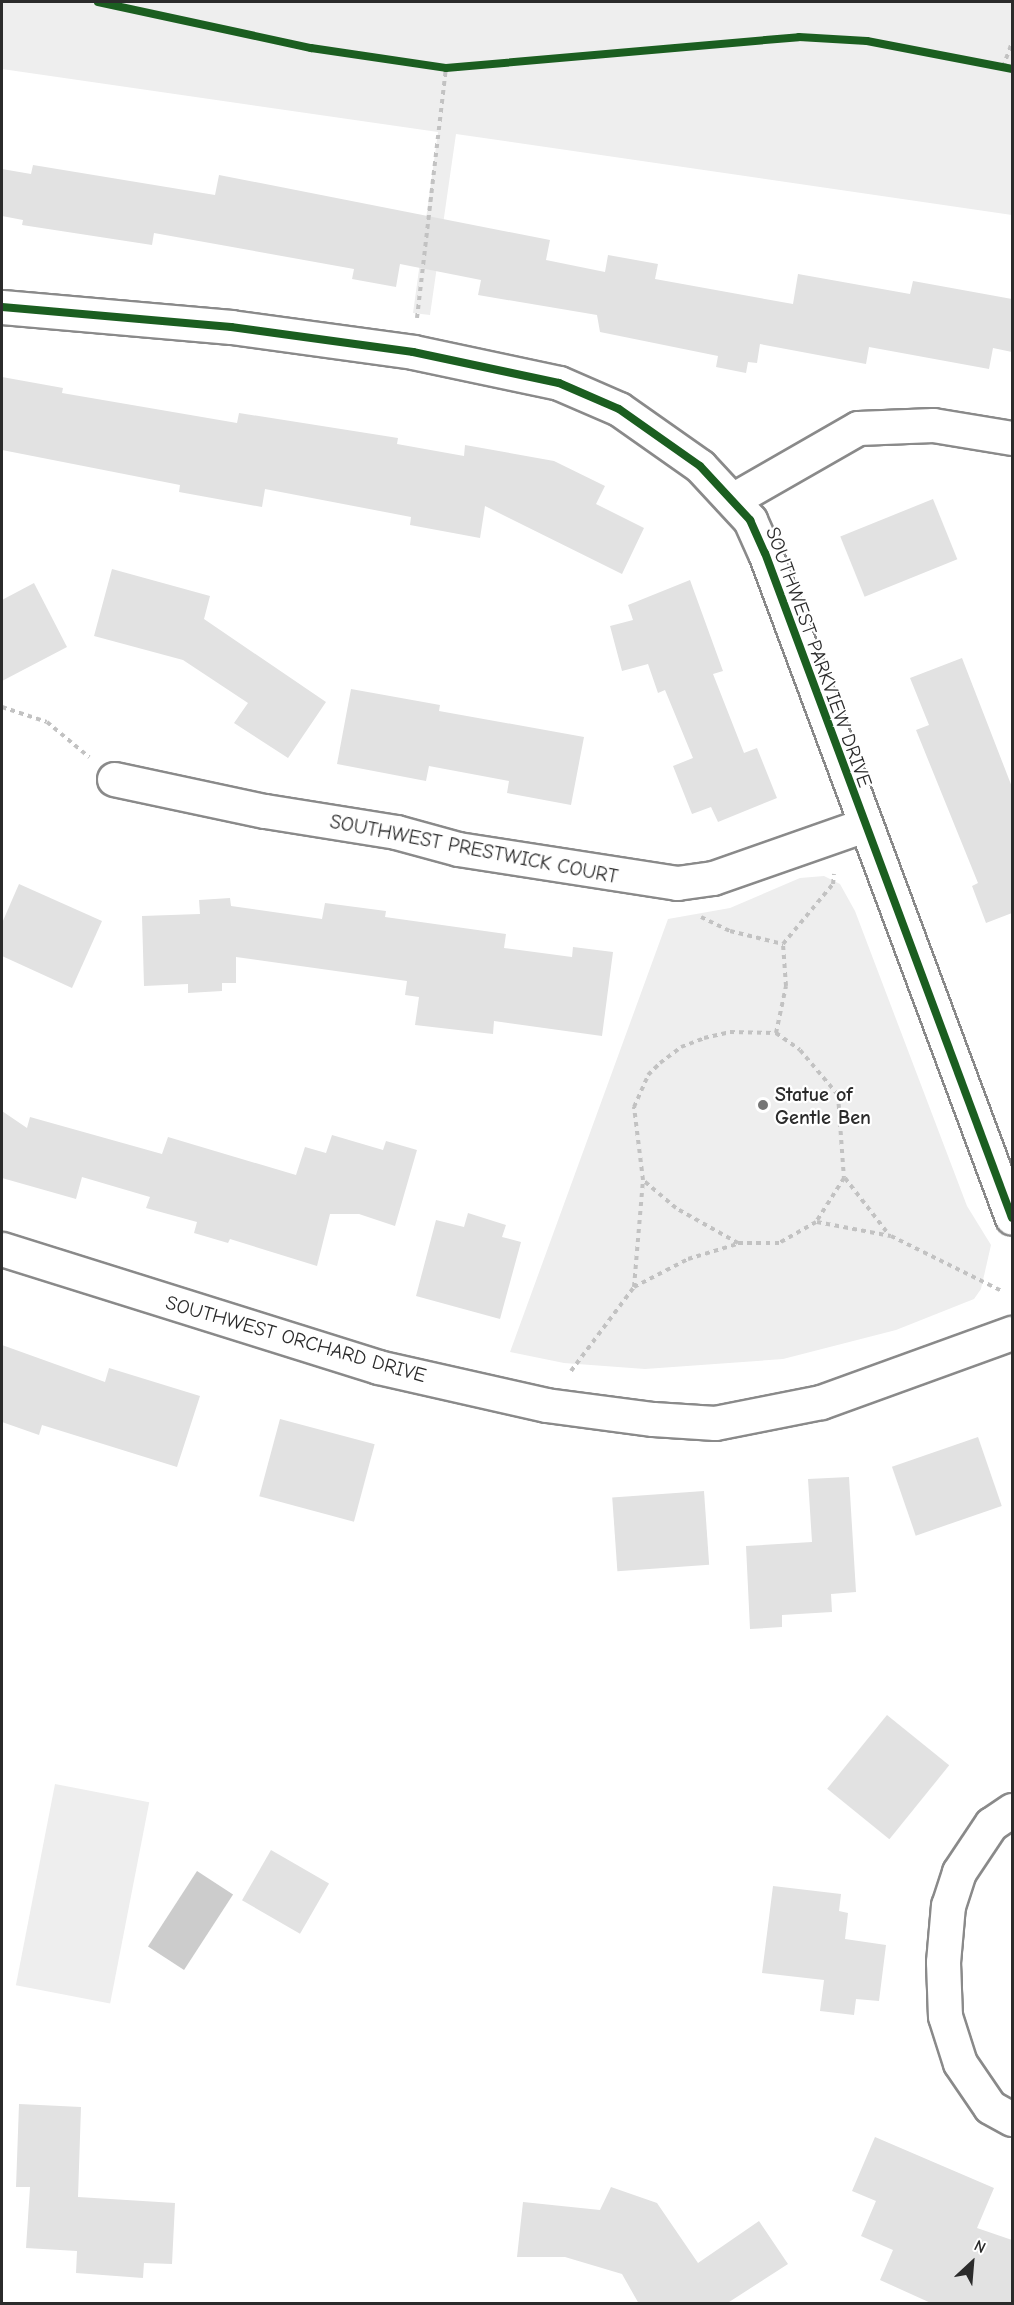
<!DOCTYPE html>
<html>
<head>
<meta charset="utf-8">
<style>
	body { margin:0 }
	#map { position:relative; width:1014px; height:2305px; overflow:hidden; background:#fff; font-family:"Comic Neue",sans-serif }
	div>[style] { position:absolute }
	.built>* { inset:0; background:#eee; transform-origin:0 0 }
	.water>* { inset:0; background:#ccc; transform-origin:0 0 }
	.building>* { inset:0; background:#e2e2e2; transform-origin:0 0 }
	.path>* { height:4px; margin-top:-2px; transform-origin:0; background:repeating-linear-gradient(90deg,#c2c2c2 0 4.5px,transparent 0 9px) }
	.roads { filter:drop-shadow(2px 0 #8a8a8a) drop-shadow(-2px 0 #8a8a8a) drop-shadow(0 2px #8a8a8a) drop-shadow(0 -2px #8a8a8a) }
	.minor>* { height:33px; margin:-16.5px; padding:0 16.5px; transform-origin:16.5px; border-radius:16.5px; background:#fff }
	.cycleway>* { height:8px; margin:-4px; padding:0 4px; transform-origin:4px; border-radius:4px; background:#1b5e20 }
	.dots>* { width:16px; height:16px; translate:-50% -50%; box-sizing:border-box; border:3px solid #fff; border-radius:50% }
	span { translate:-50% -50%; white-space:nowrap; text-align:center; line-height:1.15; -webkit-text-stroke:4.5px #fff; paint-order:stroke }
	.street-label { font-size:20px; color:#2b2b2b }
	.poi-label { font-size:20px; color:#2b2b2b; font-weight:700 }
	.left { translate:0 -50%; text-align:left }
	.frame { position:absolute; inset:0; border:3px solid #2b2b2b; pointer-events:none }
	.north { position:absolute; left:942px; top:2233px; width:60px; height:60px; -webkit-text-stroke:4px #fff; paint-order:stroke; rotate:26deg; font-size:16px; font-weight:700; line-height:24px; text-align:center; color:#2b2b2b }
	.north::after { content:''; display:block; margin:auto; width:21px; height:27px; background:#2b2b2b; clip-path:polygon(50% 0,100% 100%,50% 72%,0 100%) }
</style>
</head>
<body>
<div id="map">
	<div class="built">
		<i style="clip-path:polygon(2px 2px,1012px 2px,1012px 215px,456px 134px,430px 315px,413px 313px,438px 132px,2px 69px)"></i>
		<i style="clip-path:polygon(824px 876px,840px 884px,855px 911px,967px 1206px,991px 1245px,981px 1289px,974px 1299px,896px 1330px,783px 1359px,645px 1369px,564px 1363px,510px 1352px,668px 919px,730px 908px,800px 878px)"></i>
		<i style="left:55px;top:1784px;width:96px;height:205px;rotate:11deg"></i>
	</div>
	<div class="water">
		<i style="left:197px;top:1871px;width:43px;height:90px;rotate:33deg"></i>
	</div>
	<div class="building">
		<i style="clip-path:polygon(33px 165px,215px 195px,219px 175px,550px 240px,546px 260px,605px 272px,608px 255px,658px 264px,655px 279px,793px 304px,798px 274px,910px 294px,913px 281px,1012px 299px,1012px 352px,993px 348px,989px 369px,869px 347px,866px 364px,760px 344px,757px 363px,748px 362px,746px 373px,716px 367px,718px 356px,600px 332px,597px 315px,478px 295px,481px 280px,400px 264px,396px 287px,352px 279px,354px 269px,154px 233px,152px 245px,22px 225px,23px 220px,2px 216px,2px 169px,31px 174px)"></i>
		<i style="clip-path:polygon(2px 377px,63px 388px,62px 393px,237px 423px,239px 413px,398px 438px,397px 444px,464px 456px,465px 445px,554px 461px,605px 486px,596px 504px,644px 528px,622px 574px,485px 506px,480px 538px,410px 525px,411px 517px,265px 489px,262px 507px,179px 492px,180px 485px,2px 450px)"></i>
		<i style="left:933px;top:499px;width:65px;height:100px;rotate:68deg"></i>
		<i style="clip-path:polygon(112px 569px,210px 596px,204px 619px,326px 702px,288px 758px,234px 723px,248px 703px,183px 660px,94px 636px)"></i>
		<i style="clip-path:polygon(690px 580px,723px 671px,713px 674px,744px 753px,757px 748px,777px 798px,718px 822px,711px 807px,692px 814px,673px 766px,693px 758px,665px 690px,658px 693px,648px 664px,622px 671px,610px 626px,633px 620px,628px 605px)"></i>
		<i style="clip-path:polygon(34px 583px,67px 647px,2px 681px,2px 600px)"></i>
		<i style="clip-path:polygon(962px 658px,1012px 787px,1012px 913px,986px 923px,972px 886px,978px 883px,916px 730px,929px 725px,910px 678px)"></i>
		<i style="clip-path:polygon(351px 689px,440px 705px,439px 711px,584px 737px,571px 805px,507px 793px,509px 781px,429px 766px,426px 781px,337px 764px)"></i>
		<i style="clip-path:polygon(19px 884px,102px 921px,72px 988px,2px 956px,2px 923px)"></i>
		<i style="clip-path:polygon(230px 898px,231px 906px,322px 919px,325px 903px,386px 911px,385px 917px,506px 934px,504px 948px,572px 957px,573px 947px,613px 952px,602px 1036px,494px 1021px,493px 1034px,415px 1025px,419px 997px,405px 995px,407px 981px,236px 957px,236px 983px,222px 983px,222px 991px,188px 993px,188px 984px,144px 986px,142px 916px,200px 914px,199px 900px)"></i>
		<i style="clip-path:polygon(2px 1111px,27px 1128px,30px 1117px,162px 1154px,168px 1137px,296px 1175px,305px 1147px,326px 1153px,332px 1135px,383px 1150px,386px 1141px,417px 1150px,395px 1226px,359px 1214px,330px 1214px,317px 1266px,230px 1239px,228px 1243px,194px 1233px,197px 1222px,146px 1208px,150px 1197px,82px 1177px,76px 1199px,2px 1178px)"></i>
		<i style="clip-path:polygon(468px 1213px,506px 1225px,502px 1237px,521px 1242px,500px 1319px,416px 1296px,436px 1220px,464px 1227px)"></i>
		<i style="clip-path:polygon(2px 1345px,105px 1382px,109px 1368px,200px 1396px,177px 1467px,42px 1425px,39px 1435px,2px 1422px)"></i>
		<i style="left:280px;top:1419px;width:98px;height:80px;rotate:15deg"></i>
		<i style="left:978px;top:1437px;width:73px;height:91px;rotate:71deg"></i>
		<i style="clip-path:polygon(849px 1477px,856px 1592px,831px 1594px,832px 1612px,782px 1615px,782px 1627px,750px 1629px,746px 1546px,812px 1542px,808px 1479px)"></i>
		<i style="left:704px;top:1491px;width:74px;height:92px;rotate:86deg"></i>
		<i style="left:887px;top:1715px;width:80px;height:95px;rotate:39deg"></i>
		<i style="left:271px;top:1850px;width:67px;height:58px;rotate:30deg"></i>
		<i style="clip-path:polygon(773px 1886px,841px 1894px,839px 1911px,848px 1913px,845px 1939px,886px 1945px,879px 2001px,856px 1999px,854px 2015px,820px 2011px,824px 1980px,762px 1973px)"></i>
		<i style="clip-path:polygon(19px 2104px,81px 2107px,78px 2197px,175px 2203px,172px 2264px,144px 2263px,143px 2278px,76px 2273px,77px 2251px,26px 2248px,30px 2187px,16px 2187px)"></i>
		<i style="clip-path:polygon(875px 2137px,994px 2188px,977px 2228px,1012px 2240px,1012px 2304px,933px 2304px,880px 2280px,893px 2250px,861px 2236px,876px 2201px,852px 2191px)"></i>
		<i style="clip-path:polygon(611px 2187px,657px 2203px,698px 2263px,759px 2221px,788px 2264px,726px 2304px,639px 2304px,622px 2274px,565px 2257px,517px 2257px,523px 2202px,600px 2210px)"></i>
	</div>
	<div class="path">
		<i style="left:1003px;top:67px;width:27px;rotate:-70deg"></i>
		<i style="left:417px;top:318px;width:252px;rotate:-83.4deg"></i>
		<i style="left:2px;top:707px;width:47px;rotate:18.4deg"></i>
		<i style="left:47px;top:722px;width:55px;rotate:39.8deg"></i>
		<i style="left:701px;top:917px;width:32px;rotate:26deg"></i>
		<i style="left:730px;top:931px;width:55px;rotate:13.8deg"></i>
		<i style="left:783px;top:944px;width:78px;rotate:-50.2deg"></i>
		<i style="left:833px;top:884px;width:10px;rotate:-84deg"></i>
		<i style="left:776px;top:1033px;width:48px;rotate:-78deg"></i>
		<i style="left:786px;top:986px;width:42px;rotate:-94.1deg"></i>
		<i style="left:845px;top:1178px;width:73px;rotate:52.2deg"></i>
		<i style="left:817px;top:1222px;width:75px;rotate:10.7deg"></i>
		<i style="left:891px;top:1236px;width:122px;rotate:26.4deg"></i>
		<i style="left:634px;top:1287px;width:107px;rotate:-85.2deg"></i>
		<i style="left:643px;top:1180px;width:74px;rotate:-97deg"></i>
		<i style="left:634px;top:1107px;width:35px;rotate:-66deg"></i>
		<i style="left:648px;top:1075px;width:17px;rotate:-45deg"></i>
		<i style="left:660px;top:1063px;width:26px;rotate:-37deg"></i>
		<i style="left:681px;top:1047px;width:25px;rotate:-21deg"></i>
		<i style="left:704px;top:1038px;width:27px;rotate:-13deg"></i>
		<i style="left:730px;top:1032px;width:46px;rotate:1.2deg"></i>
		<i style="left:776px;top:1033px;width:29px;rotate:35deg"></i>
		<i style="left:800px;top:1050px;width:59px;rotate:49.8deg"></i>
		<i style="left:838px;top:1095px;width:83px;rotate:85.9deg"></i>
		<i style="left:844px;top:1178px;width:52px;rotate:122.5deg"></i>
		<i style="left:816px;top:1222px;width:43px;rotate:150.4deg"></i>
		<i style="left:779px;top:1243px;width:41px;rotate:180deg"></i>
		<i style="left:738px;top:1243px;width:71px;rotate:-150.6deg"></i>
		<i style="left:676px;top:1208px;width:43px;rotate:-139.7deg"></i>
		<i style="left:571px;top:1371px;width:105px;rotate:-53.1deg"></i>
		<i style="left:634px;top:1287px;width:61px;rotate:-27.4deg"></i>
		<i style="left:688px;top:1259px;width:51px;rotate:-17deg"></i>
	</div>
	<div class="roads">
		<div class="minor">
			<i style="left:2px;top:307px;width:230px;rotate:5deg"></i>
			<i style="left:231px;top:327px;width:184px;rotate:7.8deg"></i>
			<i style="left:413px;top:352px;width:149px;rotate:12deg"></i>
			<i style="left:559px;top:383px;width:65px;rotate:23.4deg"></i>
			<i style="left:619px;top:409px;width:99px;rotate:35.1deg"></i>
			<i style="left:700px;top:466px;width:74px;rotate:47.2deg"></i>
			<i style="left:750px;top:520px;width:36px;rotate:66deg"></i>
			<i style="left:765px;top:553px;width:709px;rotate:69.62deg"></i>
			<i style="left:734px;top:499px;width:143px;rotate:-29.8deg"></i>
			<i style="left:858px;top:428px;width:75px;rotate:-2.3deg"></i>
			<i style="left:933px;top:425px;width:80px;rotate:9.3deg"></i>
			<i style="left:114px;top:779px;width:154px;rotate:12deg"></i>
			<i style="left:265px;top:811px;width:133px;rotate:9.1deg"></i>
			<i style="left:396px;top:832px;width:64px;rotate:15.3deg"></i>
			<i style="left:458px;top:849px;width:222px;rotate:8.8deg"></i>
			<i style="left:677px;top:883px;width:36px;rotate:-8deg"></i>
			<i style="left:713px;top:878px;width:160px;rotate:-19.3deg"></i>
			<i style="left:2px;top:1249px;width:394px;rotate:17.4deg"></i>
			<i style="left:378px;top:1367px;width:172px;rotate:12.7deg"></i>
			<i style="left:546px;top:1405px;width:108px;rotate:7.5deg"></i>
			<i style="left:653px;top:1419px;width:62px;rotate:3.7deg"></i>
			<i style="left:715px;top:1423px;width:108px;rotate:-11.2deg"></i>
			<i style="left:821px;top:1402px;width:203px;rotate:-19.9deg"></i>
			<i style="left:1012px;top:1810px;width:25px;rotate:146deg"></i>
			<i style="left:991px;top:1824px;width:58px;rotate:123.7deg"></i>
			<i style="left:959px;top:1872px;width:35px;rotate:108deg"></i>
			<i style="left:948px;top:1905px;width:57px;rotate:95deg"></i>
			<i style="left:943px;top:1962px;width:54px;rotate:87.9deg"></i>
			<i style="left:945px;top:2016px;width:49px;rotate:72.3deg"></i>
			<i style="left:960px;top:2063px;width:53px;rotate:55.7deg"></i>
			<i style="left:990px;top:2107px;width:25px;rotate:29deg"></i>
		</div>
	</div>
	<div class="cycleway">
		<i style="left:98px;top:2px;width:218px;rotate:12.2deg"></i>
		<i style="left:311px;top:48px;width:136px;rotate:8.4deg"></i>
		<i style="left:446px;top:68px;width:354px;rotate:-5deg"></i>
		<i style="left:799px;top:37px;width:68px;rotate:3.4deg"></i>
		<i style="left:867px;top:41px;width:148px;rotate:10.9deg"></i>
		<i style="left:2px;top:307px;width:230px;rotate:5deg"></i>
		<i style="left:231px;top:327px;width:184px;rotate:7.8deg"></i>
		<i style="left:413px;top:352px;width:149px;rotate:12deg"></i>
		<i style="left:559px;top:383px;width:65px;rotate:23.4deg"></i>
		<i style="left:619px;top:409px;width:99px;rotate:35.1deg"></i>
		<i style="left:700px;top:466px;width:74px;rotate:47.2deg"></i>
		<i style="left:750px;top:520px;width:36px;rotate:66deg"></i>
		<i style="left:765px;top:553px;width:709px;rotate:69.62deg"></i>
	</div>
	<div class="dots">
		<i style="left:763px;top:1105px;background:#757575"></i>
	</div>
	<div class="street-label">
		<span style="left:819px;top:657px;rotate:70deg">SOUTHWEST PARKVIEW DRIVE</span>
		<span style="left:474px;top:849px;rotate:11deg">SOUTHWEST PRESTWICK COURT</span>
		<span style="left:296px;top:1339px;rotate:16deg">SOUTHWEST ORCHARD DRIVE</span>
	</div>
	<div class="poi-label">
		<span class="left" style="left:775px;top:1106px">Statue of<br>Gentle Ben</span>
	</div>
	<div class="frame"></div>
	<div class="north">N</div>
</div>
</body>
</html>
